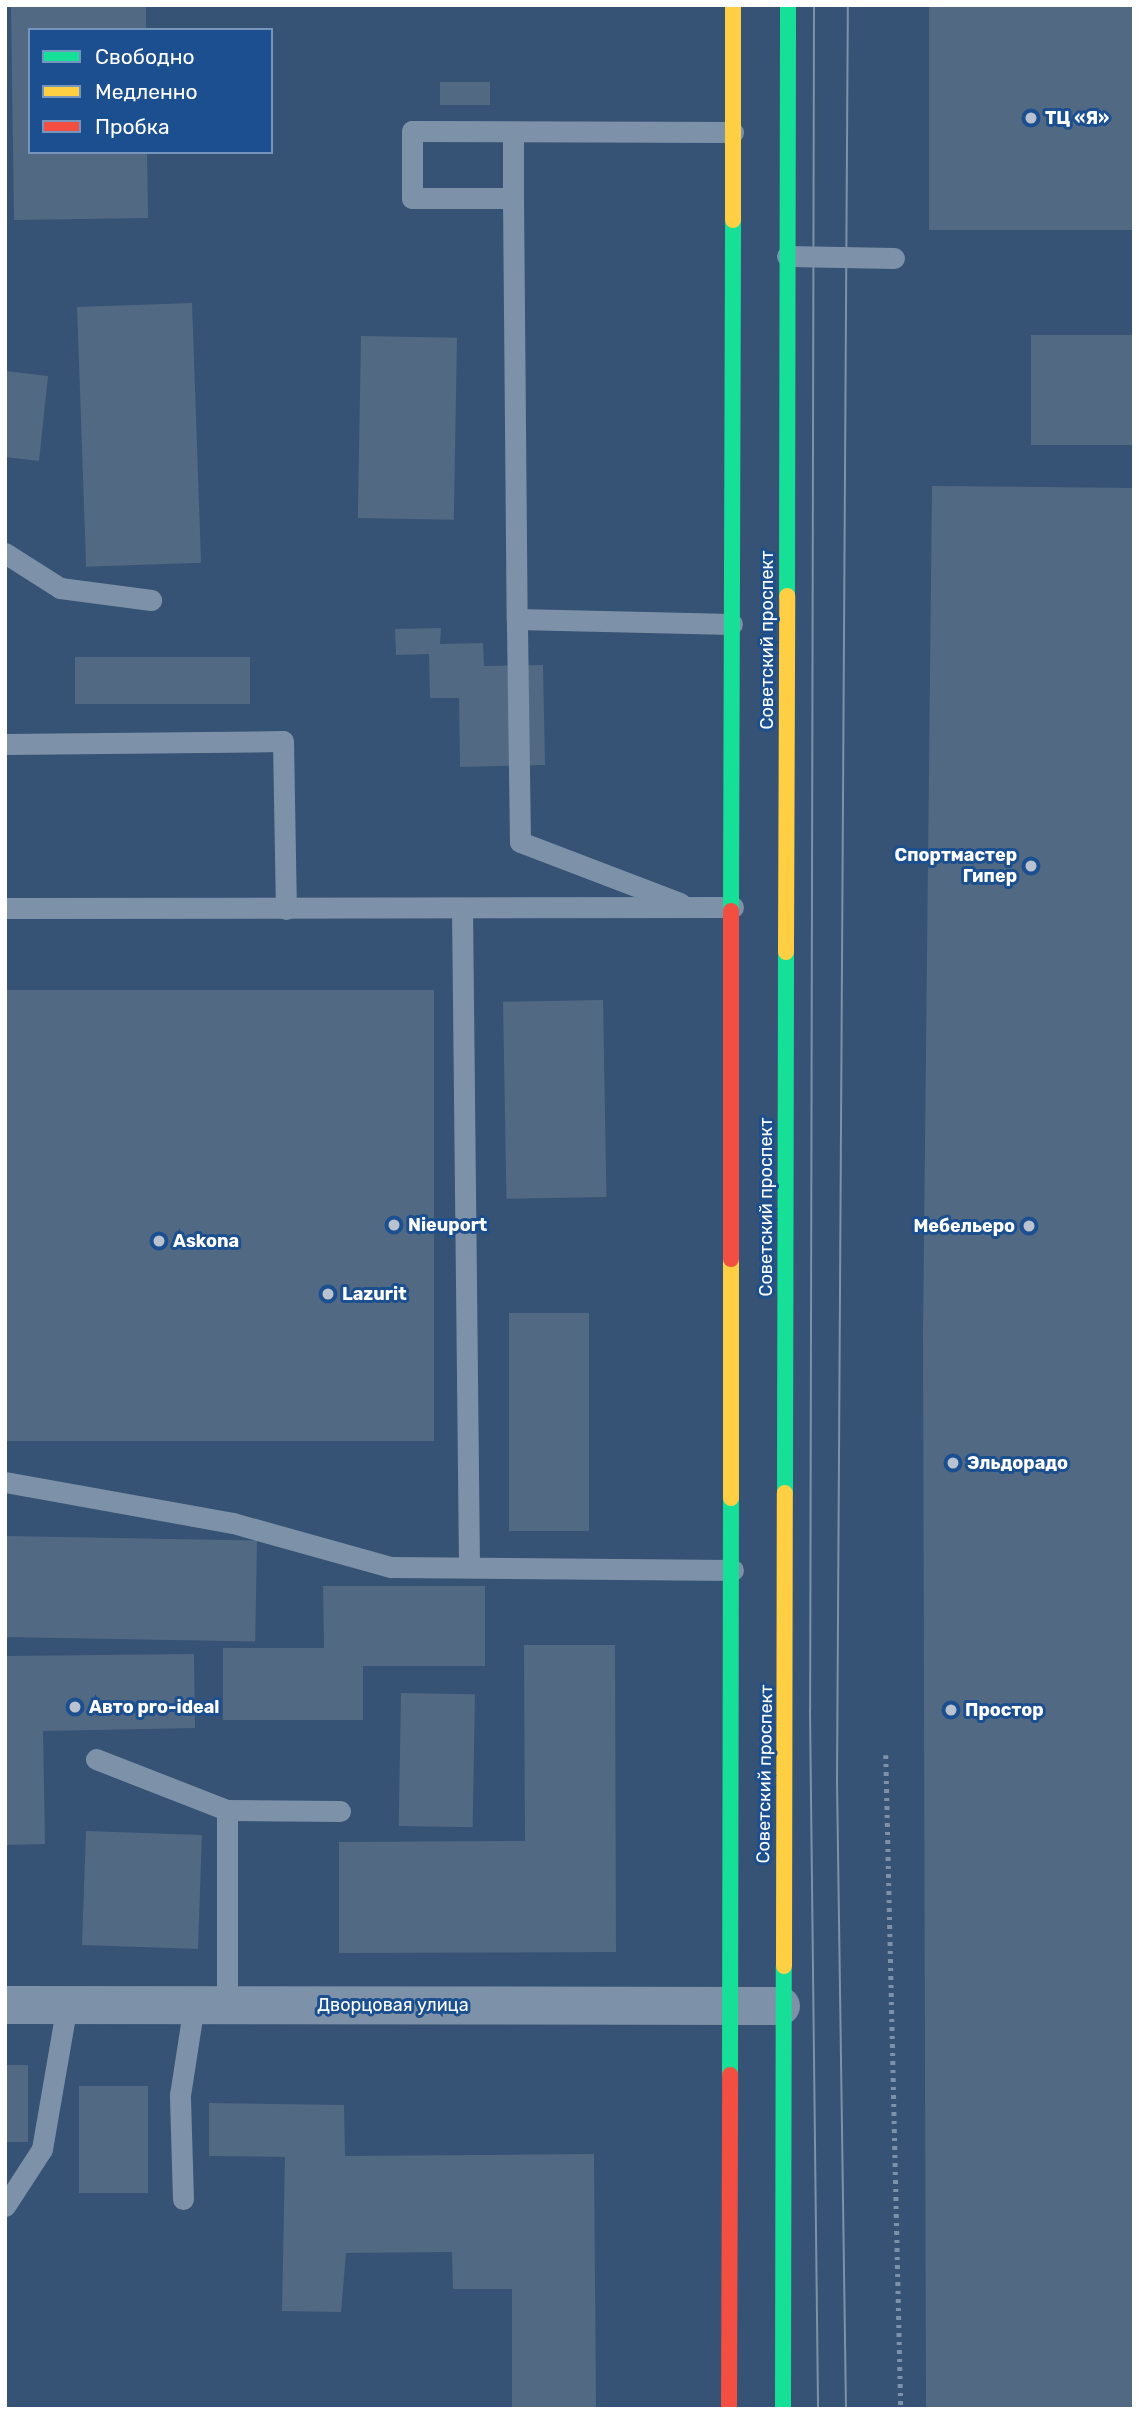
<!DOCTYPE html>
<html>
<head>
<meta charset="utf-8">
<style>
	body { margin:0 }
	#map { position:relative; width:1139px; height:2414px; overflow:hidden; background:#365274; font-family:Rubik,sans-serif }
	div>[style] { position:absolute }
	.building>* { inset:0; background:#526984; transform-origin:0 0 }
	.path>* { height:4.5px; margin-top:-2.25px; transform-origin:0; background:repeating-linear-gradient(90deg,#7d92a8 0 3.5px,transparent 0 8.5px) }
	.lane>* { height:21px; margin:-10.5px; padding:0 10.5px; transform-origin:10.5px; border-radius:10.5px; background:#7d92a8 }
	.street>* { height:38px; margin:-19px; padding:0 19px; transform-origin:19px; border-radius:19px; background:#7d92a8 }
	.fast>* { height:16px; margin:-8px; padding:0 8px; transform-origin:8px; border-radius:8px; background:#16e098 }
	.slow>* { height:16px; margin:-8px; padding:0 8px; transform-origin:8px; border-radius:8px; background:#ffcf43 }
	.jam>* { height:16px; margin:-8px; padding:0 8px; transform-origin:8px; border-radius:8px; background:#f24e42 }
	.tram>* { height:2px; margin:-1px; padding:0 1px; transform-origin:1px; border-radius:1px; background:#7e92a7 }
	.dots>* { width:19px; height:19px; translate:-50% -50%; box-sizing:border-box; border:4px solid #1b4f8f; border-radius:50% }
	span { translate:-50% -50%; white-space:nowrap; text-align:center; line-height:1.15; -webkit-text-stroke:6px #1b4f8f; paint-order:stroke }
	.poi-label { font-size:18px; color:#fff; font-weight:700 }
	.left { translate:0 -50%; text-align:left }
	.right { translate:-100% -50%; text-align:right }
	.street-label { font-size:18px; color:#fff }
	.frame { position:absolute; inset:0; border:7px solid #fff; pointer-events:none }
	.legend { position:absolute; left:28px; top:28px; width:245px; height:126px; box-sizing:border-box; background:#1b4f8f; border:2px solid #7695bc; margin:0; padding:9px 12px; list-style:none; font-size:21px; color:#fff }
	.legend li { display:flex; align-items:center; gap:14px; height:35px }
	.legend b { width:35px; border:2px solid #7695bc }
</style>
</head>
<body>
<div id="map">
	<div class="building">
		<i style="clip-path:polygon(11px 5px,146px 5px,146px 30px,30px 30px,30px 152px,147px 152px,148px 218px,14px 220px)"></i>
		<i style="left:929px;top:5px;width:205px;height:225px"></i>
		<i style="left:440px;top:82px;width:50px;height:23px"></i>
		<i style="left:192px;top:303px;width:260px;height:115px;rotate:88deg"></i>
		<i style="left:1031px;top:335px;width:103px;height:110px"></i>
		<i style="left:361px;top:336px;width:96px;height:182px;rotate:1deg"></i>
		<i style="clip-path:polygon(5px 371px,48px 376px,39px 461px,5px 457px)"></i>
		<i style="clip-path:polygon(932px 486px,1134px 488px,1134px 2409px,926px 2409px,923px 1334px)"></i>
		<i style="clip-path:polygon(441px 628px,440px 644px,483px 643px,484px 666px,543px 665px,545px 765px,460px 767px,459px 698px,430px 698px,429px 654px,396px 655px,395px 629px)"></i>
		<i style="left:75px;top:657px;width:175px;height:47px"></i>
		<i style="left:434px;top:990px;width:451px;height:429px;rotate:90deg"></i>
		<i style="left:603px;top:1000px;width:197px;height:100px;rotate:89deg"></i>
		<i style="left:509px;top:1313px;width:80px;height:218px"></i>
		<i style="left:5px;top:1536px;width:252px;height:101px;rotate:1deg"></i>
		<i style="clip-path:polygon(323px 1586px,485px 1586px,485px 1666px,363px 1666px,363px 1720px,223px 1720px,223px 1648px,324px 1648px)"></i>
		<i style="clip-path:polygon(524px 1645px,615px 1645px,616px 1952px,339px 1953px,339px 1842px,525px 1841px)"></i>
		<i style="clip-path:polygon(194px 1654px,195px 1728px,43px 1731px,45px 1844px,5px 1845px,5px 1656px)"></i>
		<i style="left:401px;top:1693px;width:74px;height:133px;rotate:1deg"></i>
		<i style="left:86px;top:1831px;width:116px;height:114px;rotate:2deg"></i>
		<i style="left:5px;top:2065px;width:23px;height:77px"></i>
		<i style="left:79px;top:2086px;width:69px;height:107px"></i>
		<i style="clip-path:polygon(209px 2103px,344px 2105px,345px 2156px,594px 2154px,596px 2409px,512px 2409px,512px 2289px,453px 2289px,452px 2252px,346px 2253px,341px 2312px,282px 2311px,285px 2157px,209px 2156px)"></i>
	</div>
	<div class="path">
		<i style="left:886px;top:1755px;width:654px;rotate:88.69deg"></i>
	</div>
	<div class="lane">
		<i style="left:513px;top:132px;width:66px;rotate:90deg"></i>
		<i style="left:513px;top:198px;width:101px;rotate:180deg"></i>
		<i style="left:412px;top:198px;width:67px;rotate:-90deg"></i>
		<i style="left:412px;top:131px;width:321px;rotate:0.2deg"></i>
		<i style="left:513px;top:198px;width:421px;rotate:89.5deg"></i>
		<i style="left:787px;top:256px;width:107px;rotate:1.1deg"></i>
		<i style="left:5px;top:553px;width:65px;rotate:32.5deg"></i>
		<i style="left:60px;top:588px;width:92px;rotate:7.5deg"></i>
		<i style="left:5px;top:744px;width:278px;rotate:-0.6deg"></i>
		<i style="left:283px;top:741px;width:168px;rotate:89deg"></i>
		<i style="left:680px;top:903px;width:171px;rotate:-159.1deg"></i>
		<i style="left:520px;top:842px;width:223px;rotate:-90.8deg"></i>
		<i style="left:517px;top:619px;width:215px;rotate:1.3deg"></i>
		<i style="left:5px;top:908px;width:728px;rotate:-0.08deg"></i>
		<i style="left:462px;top:908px;width:659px;rotate:89.39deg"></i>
		<i style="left:5px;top:1482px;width:232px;rotate:10.2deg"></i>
		<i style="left:233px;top:1523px;width:164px;rotate:15.6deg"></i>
		<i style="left:391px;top:1567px;width:342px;rotate:0.5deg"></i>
		<i style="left:96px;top:1759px;width:141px;rotate:21.3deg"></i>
		<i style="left:227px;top:2005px;width:195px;rotate:-90deg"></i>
		<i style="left:227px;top:1810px;width:113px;rotate:0.5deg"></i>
		<i style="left:183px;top:2199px;width:104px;rotate:-91.7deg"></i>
		<i style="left:180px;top:2095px;width:91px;rotate:-81.2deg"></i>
		<i style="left:5px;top:2206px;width:68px;rotate:-57deg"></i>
		<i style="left:42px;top:2149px;width:146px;rotate:-80.2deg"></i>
	</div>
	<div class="street">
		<i style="left:5px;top:2005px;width:776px;rotate:0.07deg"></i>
	</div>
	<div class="fast">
		<i style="left:787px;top:596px;width:591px;rotate:-89.9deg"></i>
		<i style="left:731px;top:911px;width:691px;rotate:-89.83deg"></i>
		<i style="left:785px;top:1493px;width:541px;rotate:-89.89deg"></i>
		<i style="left:730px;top:2075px;width:577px;rotate:-89.9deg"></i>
		<i style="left:783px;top:2409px;width:443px;rotate:-89.9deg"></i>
	</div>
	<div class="slow">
		<i style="left:733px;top:220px;width:215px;rotate:-90deg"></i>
		<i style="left:786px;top:952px;width:356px;rotate:-89.8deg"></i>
		<i style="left:731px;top:1498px;width:239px;rotate:-90deg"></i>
		<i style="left:784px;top:1966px;width:473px;rotate:-89.9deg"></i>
	</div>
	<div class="jam">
		<i style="left:731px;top:1259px;width:348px;rotate:-90deg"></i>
		<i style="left:729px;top:2409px;width:334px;rotate:-89.8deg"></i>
	</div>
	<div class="tram">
		<i style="left:814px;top:5px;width:1705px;rotate:90.13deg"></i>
		<i style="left:810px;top:1710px;width:699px;rotate:89.34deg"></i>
		<i style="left:846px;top:2409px;width:627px;rotate:-90.82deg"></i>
		<i style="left:837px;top:1782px;width:1777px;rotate:-89.65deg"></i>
	</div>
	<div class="dots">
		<i style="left:1031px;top:118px;background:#b9c2ce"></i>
		<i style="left:1031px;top:866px;background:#b9c2ce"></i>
		<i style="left:394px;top:1225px;background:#b9c2ce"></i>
		<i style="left:1029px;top:1226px;background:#b9c2ce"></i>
		<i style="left:159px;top:1241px;background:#b9c2ce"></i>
		<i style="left:328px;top:1294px;background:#b9c2ce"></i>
		<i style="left:953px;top:1463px;background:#b9c2ce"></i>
		<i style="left:75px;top:1707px;background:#b9c2ce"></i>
		<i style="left:951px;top:1710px;background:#b9c2ce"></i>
	</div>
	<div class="poi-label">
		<span class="left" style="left:1045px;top:118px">ТЦ «Я»</span>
		<span class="right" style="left:1017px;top:866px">Спортмастер<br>Гипер</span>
		<span class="left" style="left:408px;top:1225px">Nieuport</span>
		<span class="right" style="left:1015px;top:1226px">Мебельеро</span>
		<span class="left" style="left:173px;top:1241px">Askona</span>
		<span class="left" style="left:342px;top:1294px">Lazurit</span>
		<span class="left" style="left:967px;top:1463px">Эльдорадо</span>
		<span class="left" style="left:89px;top:1707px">Авто pro-ideal</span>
		<span class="left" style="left:965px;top:1710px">Простор</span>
	</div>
	<div class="street-label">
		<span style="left:767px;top:640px;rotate:-90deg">Советский проспект</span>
		<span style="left:766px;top:1207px;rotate:-90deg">Советский проспект</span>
		<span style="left:765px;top:1774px;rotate:-89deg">Советский проспект</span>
		<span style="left:393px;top:2005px">Дворцовая улица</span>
	</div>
	<div class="frame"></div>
	<ul class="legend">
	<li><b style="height:9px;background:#16e098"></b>Свободно</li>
	<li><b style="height:9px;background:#ffcf43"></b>Медленно</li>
	<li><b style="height:9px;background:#f24e42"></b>Пробка</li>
	</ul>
</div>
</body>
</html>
